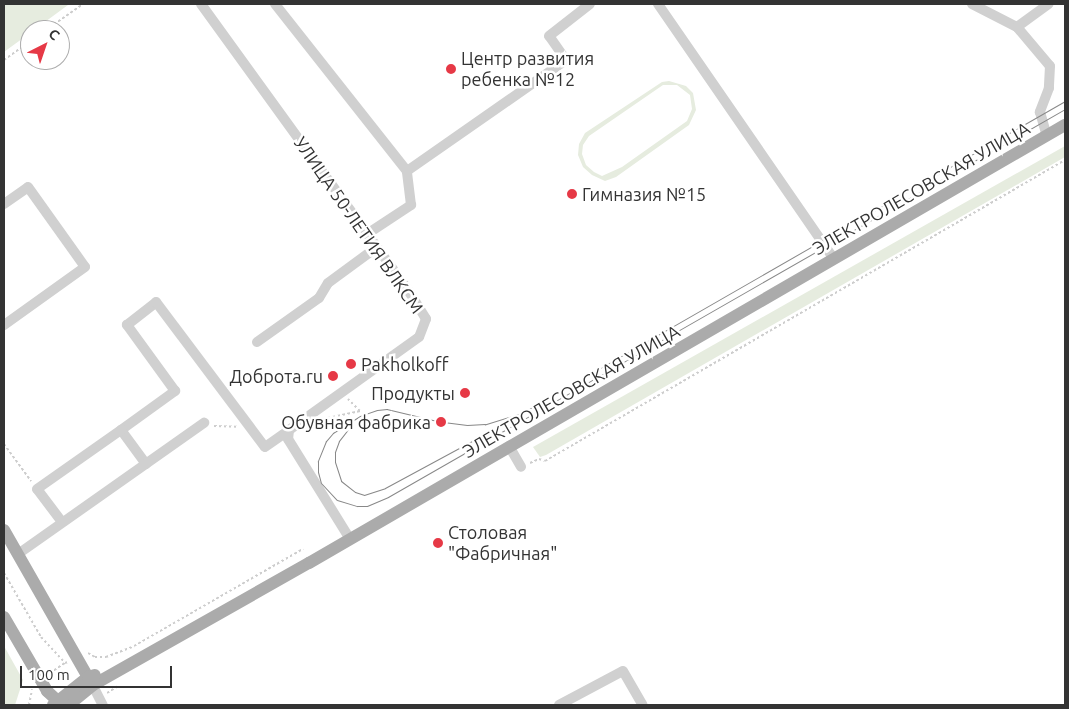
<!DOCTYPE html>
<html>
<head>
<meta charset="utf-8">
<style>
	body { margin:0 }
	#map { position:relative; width:1069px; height:709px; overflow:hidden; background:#fff; font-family:Ubuntu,sans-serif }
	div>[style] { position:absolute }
	.green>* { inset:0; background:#e6ecdf }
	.path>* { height:2px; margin-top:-1px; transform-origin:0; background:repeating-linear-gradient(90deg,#cdcdcd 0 2.5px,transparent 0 5px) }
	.minor>* { height:10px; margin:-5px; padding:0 5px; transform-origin:5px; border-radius:5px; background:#d0d0d0 }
	.major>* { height:12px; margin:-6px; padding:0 6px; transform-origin:6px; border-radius:6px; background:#ababab }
	.tram>* { height:1px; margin:-0.5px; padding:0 0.5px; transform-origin:0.5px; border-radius:0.5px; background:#888 }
	.dots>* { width:14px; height:14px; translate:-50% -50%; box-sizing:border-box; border:2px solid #fff; border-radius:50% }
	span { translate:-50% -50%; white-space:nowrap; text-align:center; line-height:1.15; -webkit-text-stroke:5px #fff; paint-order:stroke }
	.poi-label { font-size:18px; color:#333 }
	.left { translate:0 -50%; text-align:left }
	.right { translate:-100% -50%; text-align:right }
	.street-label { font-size:18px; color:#333 }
	.frame { position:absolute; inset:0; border:5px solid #333; pointer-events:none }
	.north { position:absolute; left:20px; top:20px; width:50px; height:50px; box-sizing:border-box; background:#fff; border:1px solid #adadad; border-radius:50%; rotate:41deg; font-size:14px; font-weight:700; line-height:20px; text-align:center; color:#333 }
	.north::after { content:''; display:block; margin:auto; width:18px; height:22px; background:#e63946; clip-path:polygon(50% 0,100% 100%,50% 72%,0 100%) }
	.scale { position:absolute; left:20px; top:666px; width:152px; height:22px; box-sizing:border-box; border:2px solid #333; border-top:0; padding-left:6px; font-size:15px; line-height:18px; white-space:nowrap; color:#333; -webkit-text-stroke:4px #fff; paint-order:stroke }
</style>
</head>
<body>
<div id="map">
	<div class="green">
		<i style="clip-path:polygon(4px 4px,67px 4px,68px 5px,34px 30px,30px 30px,30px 33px,4px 52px)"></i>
		<i style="clip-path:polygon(evenodd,669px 81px,686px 86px,693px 93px,696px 110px,689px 125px,616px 177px,605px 181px,592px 175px,583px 167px,578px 155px,579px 144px,585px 133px,662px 82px,669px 81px,663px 85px,677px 85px,690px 95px,692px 109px,687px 121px,622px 167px,602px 176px,594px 172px,586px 165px,582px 154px,583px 145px,589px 136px,663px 85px)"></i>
		<i style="clip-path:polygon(1065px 146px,1065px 157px,546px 455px,540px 457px,533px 447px)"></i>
		<i style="clip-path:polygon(4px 646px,23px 680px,15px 705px,4px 705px)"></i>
	</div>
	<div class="path">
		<i style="left:46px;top:30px;width:45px;rotate:-35.1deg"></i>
		<i style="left:4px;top:60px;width:32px;rotate:-36deg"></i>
		<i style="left:323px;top:419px;width:38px;rotate:-12deg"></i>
		<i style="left:360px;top:411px;width:17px;rotate:-135deg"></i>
		<i style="left:214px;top:426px;width:23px;rotate:2deg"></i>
		<i style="left:4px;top:444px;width:46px;rotate:53.9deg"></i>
		<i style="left:530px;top:463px;width:10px;rotate:-24deg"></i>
		<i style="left:539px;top:459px;width:6px;rotate:18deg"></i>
		<i style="left:545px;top:461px;width:601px;rotate:-30.06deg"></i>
		<i style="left:4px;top:573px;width:74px;rotate:60deg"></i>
		<i style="left:41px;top:637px;width:35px;rotate:47deg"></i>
		<i style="left:65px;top:663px;width:3px;rotate:-18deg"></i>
		<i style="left:88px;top:653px;width:8px;rotate:30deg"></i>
		<i style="left:95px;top:657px;width:11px"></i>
		<i style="left:106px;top:657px;width:30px;rotate:-21deg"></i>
		<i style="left:134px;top:646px;width:195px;rotate:-29.9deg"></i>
		<i style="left:50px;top:673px;width:18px;rotate:-34deg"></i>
		<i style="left:107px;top:693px;width:13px;rotate:-32deg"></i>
		<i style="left:29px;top:705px;width:16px;rotate:-79deg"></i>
	</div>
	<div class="minor">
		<i style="left:201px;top:4px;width:353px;rotate:54.1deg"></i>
		<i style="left:408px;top:290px;width:34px;rotate:58deg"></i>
		<i style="left:426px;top:319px;width:19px;rotate:111deg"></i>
		<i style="left:419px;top:337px;width:160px;rotate:144.4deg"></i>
		<i style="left:289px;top:430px;width:9px;rotate:96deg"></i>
		<i style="left:288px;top:439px;width:118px;rotate:58.2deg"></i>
		<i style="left:275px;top:4px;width:213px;rotate:51.7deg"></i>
		<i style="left:658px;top:4px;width:310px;rotate:55.4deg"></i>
		<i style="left:972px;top:4px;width:51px;rotate:27.1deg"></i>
		<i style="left:1017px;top:27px;width:51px;rotate:49.8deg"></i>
		<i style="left:1050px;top:66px;width:22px;rotate:93deg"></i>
		<i style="left:1049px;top:88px;width:26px;rotate:111deg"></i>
		<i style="left:1040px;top:112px;width:25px;rotate:74deg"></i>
		<i style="left:1017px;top:27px;width:39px;rotate:-36deg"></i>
		<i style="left:4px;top:204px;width:29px;rotate:-35deg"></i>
		<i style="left:28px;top:187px;width:98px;rotate:54.5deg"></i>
		<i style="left:85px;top:267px;width:100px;rotate:144.4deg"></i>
		<i style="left:367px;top:234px;width:53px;rotate:-33.4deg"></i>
		<i style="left:411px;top:205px;width:34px;rotate:-97deg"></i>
		<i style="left:407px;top:171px;width:194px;rotate:-34.9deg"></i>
		<i style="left:566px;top:60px;width:29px;rotate:-125deg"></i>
		<i style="left:549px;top:36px;width:52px;rotate:-38deg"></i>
		<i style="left:257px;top:342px;width:76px;rotate:-35.4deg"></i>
		<i style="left:319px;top:298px;width:17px;rotate:-59deg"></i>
		<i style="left:328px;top:283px;width:61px;rotate:-36.3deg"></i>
		<i style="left:509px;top:446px;width:24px;rotate:60deg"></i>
		<i style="left:146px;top:464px;width:42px;rotate:-126.3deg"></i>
		<i style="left:121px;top:430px;width:67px;rotate:-35.8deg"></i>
		<i style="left:175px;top:391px;width:82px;rotate:-126deg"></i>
		<i style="left:127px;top:325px;width:37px;rotate:-38deg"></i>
		<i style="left:156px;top:302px;width:181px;rotate:53.1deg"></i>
		<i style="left:265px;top:447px;width:29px;rotate:-35deg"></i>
		<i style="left:62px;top:522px;width:41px;rotate:-127.1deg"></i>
		<i style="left:37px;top:489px;width:103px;rotate:-35.1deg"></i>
		<i style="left:18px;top:554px;width:228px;rotate:-35.2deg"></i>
		<i style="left:90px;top:680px;width:28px;rotate:63deg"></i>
		<i style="left:559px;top:705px;width:72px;rotate:-28deg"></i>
		<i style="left:623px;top:671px;width:39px;rotate:60deg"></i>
	</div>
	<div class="major">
		<i style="left:4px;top:530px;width:169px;rotate:60.3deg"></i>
		<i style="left:4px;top:617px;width:86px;rotate:59.8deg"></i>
		<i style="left:47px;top:691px;width:19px;rotate:43deg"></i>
		<i style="left:61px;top:704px;width:10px;rotate:-6deg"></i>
		<i style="left:71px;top:703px;width:28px;rotate:-39deg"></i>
		<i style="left:93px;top:685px;width:248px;rotate:-29.5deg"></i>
		<i style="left:309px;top:563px;width:874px;rotate:-30.09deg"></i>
		<i style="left:53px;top:705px;width:45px;rotate:-38.7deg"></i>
		<i style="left:88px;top:677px;width:7px;rotate:-16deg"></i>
	</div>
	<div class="tram">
		<i style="left:1065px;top:101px;width:626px;rotate:150.12deg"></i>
		<i style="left:522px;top:413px;width:39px;rotate:163deg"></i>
		<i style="left:485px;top:424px;width:18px;rotate:177deg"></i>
		<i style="left:467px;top:425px;width:26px;rotate:-173deg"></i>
		<i style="left:441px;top:422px;width:56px;rotate:-166.5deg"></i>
		<i style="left:387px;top:409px;width:10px;rotate:174deg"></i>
		<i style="left:377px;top:410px;width:18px;rotate:161deg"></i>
		<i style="left:360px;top:416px;width:32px;rotate:148deg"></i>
		<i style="left:333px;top:433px;width:11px;rotate:131deg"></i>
		<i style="left:326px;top:441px;width:22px;rotate:112deg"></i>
		<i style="left:318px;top:461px;width:11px;rotate:90deg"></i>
		<i style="left:318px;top:472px;width:11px;rotate:75deg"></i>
		<i style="left:321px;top:483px;width:23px;rotate:47deg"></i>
		<i style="left:337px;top:500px;width:21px;rotate:17deg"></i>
		<i style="left:357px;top:506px;width:10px"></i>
		<i style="left:367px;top:506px;width:23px;rotate:-23deg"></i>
		<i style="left:388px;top:497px;width:780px;rotate:-29.82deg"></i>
		<i style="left:353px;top:423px;width:23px;rotate:128deg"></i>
		<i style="left:339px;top:441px;width:12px;rotate:110deg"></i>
		<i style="left:335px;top:452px;width:10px;rotate:90deg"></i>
		<i style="left:335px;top:462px;width:20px;rotate:72deg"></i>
		<i style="left:341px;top:481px;width:18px;rotate:38deg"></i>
		<i style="left:355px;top:492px;width:9px;rotate:18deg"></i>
		<i style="left:364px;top:495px;width:22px;rotate:-18deg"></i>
		<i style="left:385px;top:488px;width:111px;rotate:-28.4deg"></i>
	</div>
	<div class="dots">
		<i style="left:451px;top:69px;background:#e63946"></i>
		<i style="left:572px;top:194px;background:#e63946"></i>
		<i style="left:351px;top:364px;background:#e63946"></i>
		<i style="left:333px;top:376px;background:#e63946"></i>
		<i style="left:465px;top:393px;background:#e63946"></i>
		<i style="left:441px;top:422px;background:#e63946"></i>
		<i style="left:438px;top:543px;background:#e63946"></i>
	</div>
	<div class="poi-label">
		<span class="left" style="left:461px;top:69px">Центр развития<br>ребенка №12</span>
		<span class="left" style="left:582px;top:194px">Гимназия №15</span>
		<span class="left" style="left:361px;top:364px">Pakholkoff</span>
		<span class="right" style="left:323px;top:376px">Доброта.ru</span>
		<span class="right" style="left:455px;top:393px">Продукты</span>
		<span class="right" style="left:431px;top:422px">Обувная фабрика</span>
		<span class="left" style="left:448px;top:543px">Столовая<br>"Фабричная"</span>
	</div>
	<div class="street-label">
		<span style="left:921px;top:188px;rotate:-30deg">ЭЛЕКТРОЛЕСОВСКАЯ УЛИЦА</span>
		<span style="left:359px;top:225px;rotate:55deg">УЛИЦА 50-ЛЕТИЯ ВЛКСМ</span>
		<span style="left:571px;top:391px;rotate:-30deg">ЭЛЕКТРОЛЕСОВСКАЯ УЛИЦА</span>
	</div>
	<div class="frame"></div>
	<div class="north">С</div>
	<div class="scale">100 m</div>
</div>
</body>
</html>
